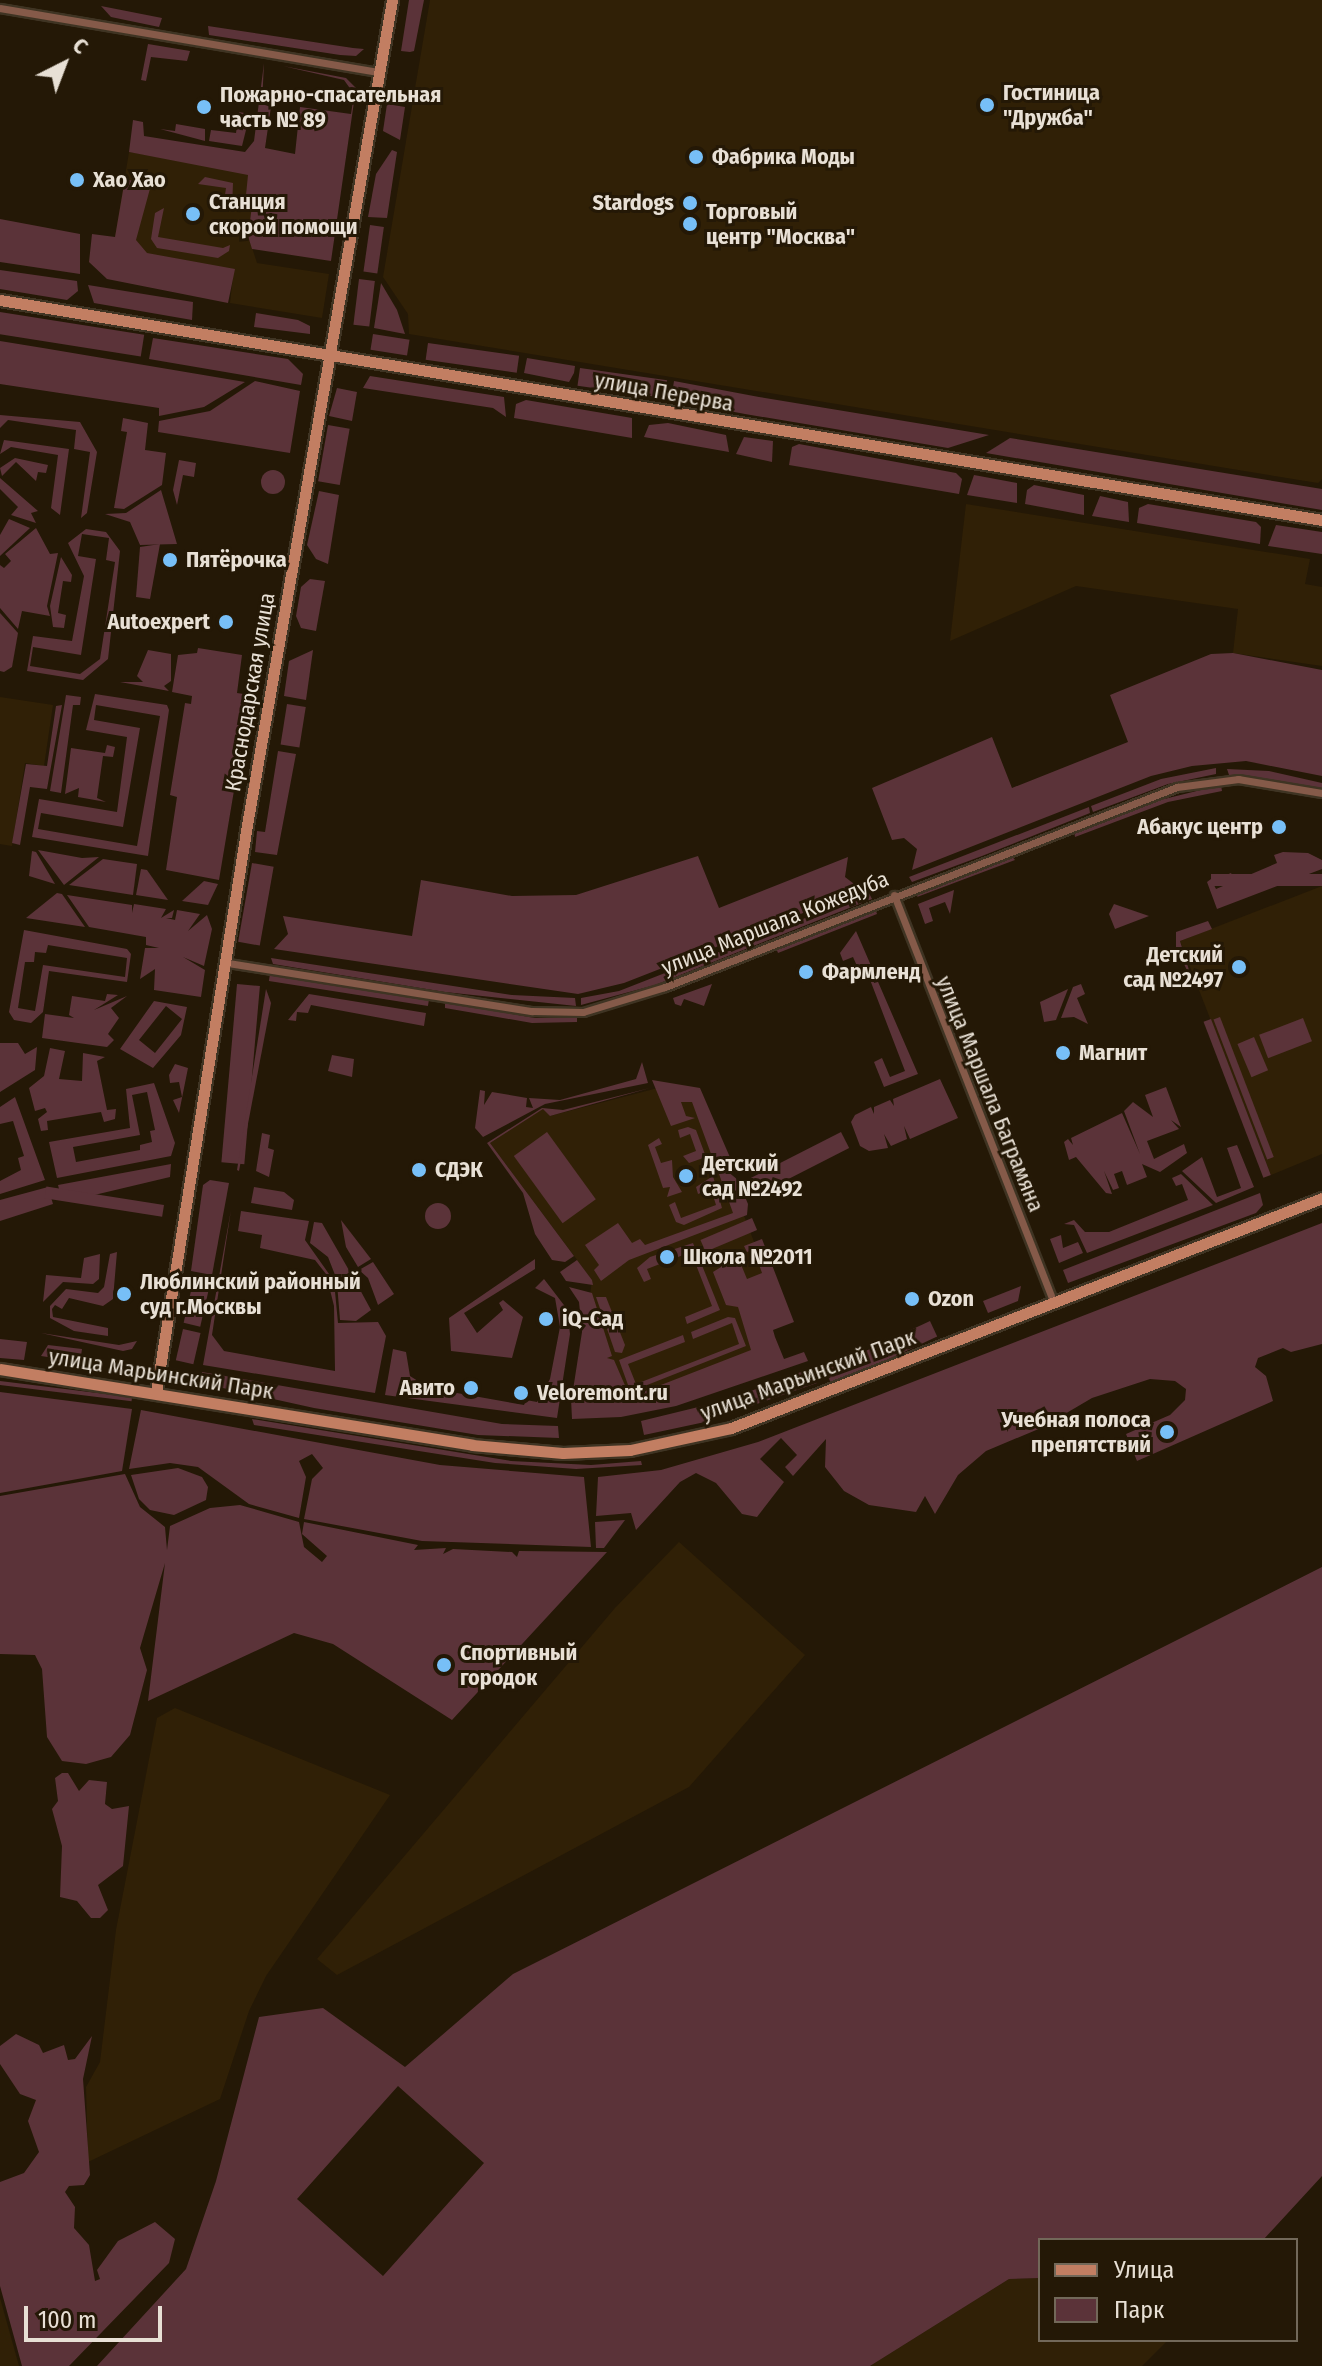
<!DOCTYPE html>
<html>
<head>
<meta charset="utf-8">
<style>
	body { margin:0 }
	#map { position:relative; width:1322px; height:2366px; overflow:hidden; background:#241806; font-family:"Fira Sans Condensed",sans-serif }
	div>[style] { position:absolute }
	.built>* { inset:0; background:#302006 }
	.green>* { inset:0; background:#5b3339; transform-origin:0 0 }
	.round { border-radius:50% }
	.roads { filter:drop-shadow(2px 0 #3f3423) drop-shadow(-2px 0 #3f3423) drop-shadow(0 2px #3f3423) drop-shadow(0 -2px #3f3423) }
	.street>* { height:7px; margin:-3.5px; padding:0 3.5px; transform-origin:3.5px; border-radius:3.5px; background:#855a49 }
	.secondary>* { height:11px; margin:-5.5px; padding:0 5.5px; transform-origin:5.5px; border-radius:5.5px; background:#c27e62 }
	.dots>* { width:22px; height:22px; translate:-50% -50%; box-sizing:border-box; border:4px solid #241806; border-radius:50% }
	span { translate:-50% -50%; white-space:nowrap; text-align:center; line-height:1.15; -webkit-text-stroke:6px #241806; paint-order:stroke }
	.poi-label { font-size:22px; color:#e8e0d5; font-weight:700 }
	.left { translate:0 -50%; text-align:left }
	.right { translate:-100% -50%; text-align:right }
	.street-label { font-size:22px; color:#e8e0d5 }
	.legend { position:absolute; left:1038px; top:2238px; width:260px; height:104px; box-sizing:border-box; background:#241806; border:2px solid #726859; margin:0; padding:10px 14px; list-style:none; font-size:24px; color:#e8e0d5 }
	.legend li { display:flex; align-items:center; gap:16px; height:40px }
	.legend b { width:40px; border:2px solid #726859 }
	.north { position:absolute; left:24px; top:24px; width:80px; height:80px; -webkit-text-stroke:6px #241806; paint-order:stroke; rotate:42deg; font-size:22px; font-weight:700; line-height:32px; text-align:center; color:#e8e0d5 }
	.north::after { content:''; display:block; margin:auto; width:28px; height:36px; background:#e8e0d5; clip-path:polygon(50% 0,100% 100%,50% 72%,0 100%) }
	.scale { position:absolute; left:24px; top:2306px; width:138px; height:36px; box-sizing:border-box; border:4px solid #e8e0d5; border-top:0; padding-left:10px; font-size:24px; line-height:28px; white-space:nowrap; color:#e8e0d5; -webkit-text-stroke:6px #241806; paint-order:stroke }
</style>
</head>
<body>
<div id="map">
	<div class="built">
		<i style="clip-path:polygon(430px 0,1322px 0,1322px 479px,1318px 483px,409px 334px,408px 314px,383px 277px)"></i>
		<i style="clip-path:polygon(129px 152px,257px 173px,248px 235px,257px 263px,329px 274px,322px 318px,230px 303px,233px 276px,140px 260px,115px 237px)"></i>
		<i style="clip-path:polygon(966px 504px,1310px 559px,1305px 584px,1322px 587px,1322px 666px,1233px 653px,1238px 609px,1076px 586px,950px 641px)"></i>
		<i style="clip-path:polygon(0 697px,53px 705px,44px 766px,25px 763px,12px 846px,0 844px)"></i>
		<i style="clip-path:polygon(1322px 886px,1322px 1154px,1271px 1175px,1180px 941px)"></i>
		<i style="clip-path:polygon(658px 1088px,700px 1102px,770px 1283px,770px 1366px,619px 1407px,580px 1373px,592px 1280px,490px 1143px,544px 1108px,550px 1116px)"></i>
		<i style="clip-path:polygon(679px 1542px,805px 1655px,689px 1787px,337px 1975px,317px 1959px,615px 1608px)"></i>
		<i style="clip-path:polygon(175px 1708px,390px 1795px,266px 1976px,249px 2011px,220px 2099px,88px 2162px,86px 2087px,100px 2062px,116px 1930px,157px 1718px)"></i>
		<i style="clip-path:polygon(1040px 2278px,1040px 2340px,1168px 2340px,1142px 2366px,870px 2366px,1009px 2279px)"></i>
		<i style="clip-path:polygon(0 2298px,19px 2366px,0 2366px)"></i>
	</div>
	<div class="green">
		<i style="clip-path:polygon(409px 0,424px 0,414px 51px,410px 52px,401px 51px)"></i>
		<i style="clip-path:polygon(101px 6px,162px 18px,159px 27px,111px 17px)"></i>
		<i style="clip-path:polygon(208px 26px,353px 48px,364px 49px,356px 56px,340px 55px,209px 35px)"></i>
		<i style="clip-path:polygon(148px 44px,190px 51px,187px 61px,151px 57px,146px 81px,141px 80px)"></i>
		<i style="clip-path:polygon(264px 63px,262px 104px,271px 107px,265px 148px,295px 154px,300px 107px,351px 114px,354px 94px,344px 80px,283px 66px,346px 78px,356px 88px,331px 261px,252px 249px,248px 236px,253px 198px,246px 195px,248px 175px,129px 152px,133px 120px,143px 122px,144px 136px,245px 152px,254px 141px)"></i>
		<i style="clip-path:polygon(387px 104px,405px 107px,400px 140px,383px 131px)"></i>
		<i style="clip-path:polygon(239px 112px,250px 114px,242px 146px,209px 141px,211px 130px,236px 133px)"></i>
		<i style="clip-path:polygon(176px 124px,205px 129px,205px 141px,160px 129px,175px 131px)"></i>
		<i style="clip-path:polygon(392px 150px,397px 152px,387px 218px,368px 217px,376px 174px)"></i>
		<i style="clip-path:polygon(205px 177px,233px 183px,232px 209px,223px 208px,226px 188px,198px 184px)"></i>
		<i style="clip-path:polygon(125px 179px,151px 185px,136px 240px,147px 253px,235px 269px,228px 303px,107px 279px,89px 262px,92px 234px,115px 237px)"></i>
		<i style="clip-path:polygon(164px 208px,158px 237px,223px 248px,230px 245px,229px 251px,218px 258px,157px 248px,151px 239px,155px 213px)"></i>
		<i style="clip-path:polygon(0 219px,80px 234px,80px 274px,0 262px)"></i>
		<i style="left:370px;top:225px;width:14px;height:47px;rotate:8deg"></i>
		<i style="clip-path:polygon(0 270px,77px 281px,78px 291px,67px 300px,0 289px)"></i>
		<i style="left:359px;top:279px;width:16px;height:46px;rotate:7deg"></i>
		<i style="clip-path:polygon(381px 283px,397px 310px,405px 334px,374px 328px)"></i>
		<i style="clip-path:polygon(88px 285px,193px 302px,192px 320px,94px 303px)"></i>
		<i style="left:0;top:312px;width:146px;height:22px;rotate:9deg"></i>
		<i style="clip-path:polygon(256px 313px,298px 320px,310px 326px,310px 334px,254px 327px)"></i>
		<i style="left:373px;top:334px;width:37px;height:16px;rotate:9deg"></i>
		<i style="clip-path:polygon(153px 338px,288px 359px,303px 374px,301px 385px,149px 359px)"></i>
		<i style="clip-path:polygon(0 341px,43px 348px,245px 382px,204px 407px,159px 416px,159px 408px,0 384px)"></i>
		<i style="left:428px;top:343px;width:92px;height:17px;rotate:8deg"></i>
		<i style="clip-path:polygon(527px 358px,575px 366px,574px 373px,569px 382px,524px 373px)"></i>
		<i style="left:580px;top:368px;width:88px;height:18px;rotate:8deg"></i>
		<i style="clip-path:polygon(370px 376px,504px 397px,506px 417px,493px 408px,363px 388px)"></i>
		<i style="clip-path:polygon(255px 381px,300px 391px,290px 453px,158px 432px,159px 421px,210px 411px)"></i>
		<i style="clip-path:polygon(674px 381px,759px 397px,989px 435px,948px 448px,745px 414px,671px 400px)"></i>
		<i style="clip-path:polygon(337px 388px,357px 392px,352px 421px,329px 416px)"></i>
		<i style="clip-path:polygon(526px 400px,632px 418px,632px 438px,514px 418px,516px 404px)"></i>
		<i style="clip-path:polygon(0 415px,80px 422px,97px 452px,87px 513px,81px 518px,90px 452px,74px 449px,76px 430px,8px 420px,0 428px)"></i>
		<i style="clip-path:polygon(123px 418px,148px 423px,145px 450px,166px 453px,162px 485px,124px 509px,114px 508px,127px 432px,121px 431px)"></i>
		<i style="clip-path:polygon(668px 423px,726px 435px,729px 452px,644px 437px,649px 425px)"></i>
		<i style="left:328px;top:425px;width:22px;height:57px;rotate:10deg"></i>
		<i style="clip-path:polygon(744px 437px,773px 441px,772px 462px,736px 454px)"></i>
		<i style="clip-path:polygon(1010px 438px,1322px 489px,1322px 510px,986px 453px)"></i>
		<i style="clip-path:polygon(4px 440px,69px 449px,60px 515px,51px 508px,58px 455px,11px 447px,0 454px)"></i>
		<i style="clip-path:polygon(799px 444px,956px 473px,962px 479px,959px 494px,789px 465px,792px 447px)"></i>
		<i style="clip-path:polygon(15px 458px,48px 465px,46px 473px,38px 472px,36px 481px,16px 462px,2px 476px,0 468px)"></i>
		<i style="clip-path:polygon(179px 460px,196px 463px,194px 477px,183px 475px,177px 505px,173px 490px)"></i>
		<i class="round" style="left:261px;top:470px;width:24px;height:24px"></i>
		<i style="clip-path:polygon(974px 475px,1017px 483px,1017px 503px,967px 495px)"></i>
		<i style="clip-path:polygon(0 478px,38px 511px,31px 513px,36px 523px,11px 515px,18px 507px,0 489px)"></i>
		<i style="clip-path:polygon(1034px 485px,1084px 495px,1084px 515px,1025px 504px,1027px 490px)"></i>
		<i style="clip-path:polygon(161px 490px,177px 544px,140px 545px,130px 522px,105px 514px,126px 513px)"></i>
		<i style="clip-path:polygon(319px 491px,339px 495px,328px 564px,316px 559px,307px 545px)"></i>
		<i style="clip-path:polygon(1100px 496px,1128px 502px,1129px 522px,1092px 516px)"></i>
		<i style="clip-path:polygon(1148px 504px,1256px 522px,1261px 527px,1260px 544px,1137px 523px,1139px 508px)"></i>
		<i style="clip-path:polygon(9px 519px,30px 528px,0 556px,0 535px)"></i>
		<i style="clip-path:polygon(1276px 525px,1322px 532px,1322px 554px,1268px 546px)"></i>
		<i style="clip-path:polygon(36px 528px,50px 554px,58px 553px,47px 606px,50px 616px,22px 611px,18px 629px,0 608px,0 565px,4px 568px,11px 561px,5px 554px)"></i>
		<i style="clip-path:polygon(evenodd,86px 529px,106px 532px,120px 551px,108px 659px,83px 680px,27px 671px,33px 636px,72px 641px,84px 576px,68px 543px,86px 529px,82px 534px,109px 538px,106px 560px,115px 562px,100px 659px,80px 674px,30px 666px,33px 647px,81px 655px,96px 559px,78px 556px,82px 534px)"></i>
		<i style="clip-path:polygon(160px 544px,150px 599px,136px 597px,140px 547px)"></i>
		<i style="clip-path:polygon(61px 557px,72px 575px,71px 582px,63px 581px,58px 613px,66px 615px,64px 628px,53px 627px,50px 606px)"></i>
		<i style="clip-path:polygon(310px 579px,325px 581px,316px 631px,301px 628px,296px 616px,301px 587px)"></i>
		<i style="clip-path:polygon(0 613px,18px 633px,12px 667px,4px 672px,0 671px)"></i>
		<i style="clip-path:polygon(198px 648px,242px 655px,237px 693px,250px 695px,219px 880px,166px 870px,177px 797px,170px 795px,185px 703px,191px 704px,192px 696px,172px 692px,178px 655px,197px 653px)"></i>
		<i style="clip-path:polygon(148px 650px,171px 654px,171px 681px,164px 686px,169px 691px,120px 682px,143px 682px,137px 676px)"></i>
		<i style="clip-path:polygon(313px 650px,306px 700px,284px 696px,289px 661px)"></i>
		<i style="clip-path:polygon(1233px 653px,1322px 670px,1322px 776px,1246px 761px,1192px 766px,1151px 776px,912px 870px,917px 849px,904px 838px,892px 840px,872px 788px,992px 737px,1012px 788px,1128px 742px,1110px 695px,1211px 654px)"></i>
		<i style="clip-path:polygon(evenodd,95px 694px,167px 705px,169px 710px,148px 856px,32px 837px,39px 799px,117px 812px,127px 737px,86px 730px,95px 694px,96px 705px,160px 716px,137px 846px,38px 829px,41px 813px,123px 827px,140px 728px,94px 720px,96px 705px)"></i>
		<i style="clip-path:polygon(66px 695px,81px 697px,80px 705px,73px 705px,61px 793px,50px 791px)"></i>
		<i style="left:287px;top:704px;width:19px;height:41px;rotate:9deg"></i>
		<i style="clip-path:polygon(62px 705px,47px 789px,30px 787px,20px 845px,12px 843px,26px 764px,47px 766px,56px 706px)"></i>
		<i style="clip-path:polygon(107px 745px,115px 747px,113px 757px,103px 756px,97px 798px,106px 802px,78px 797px,79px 788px,65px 794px,71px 748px,105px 753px)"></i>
		<i style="clip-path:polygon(278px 751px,296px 754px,277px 855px,255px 852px,257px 831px,265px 832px)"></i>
		<i style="clip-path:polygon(1216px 768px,1216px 774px,1168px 784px,1093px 812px,1091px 806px,1161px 779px)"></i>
		<i style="clip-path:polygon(1227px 769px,1269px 771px,1322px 783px,1322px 789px,1229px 775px)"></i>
		<i style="clip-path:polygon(1221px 785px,1222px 791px,1168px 802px,1075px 837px,1074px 831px,1144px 804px)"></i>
		<i style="clip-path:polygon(1089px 807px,1090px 813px,982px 856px,912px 882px,909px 877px)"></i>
		<i style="clip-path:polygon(38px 850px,82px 858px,99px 857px,64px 885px)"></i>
		<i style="clip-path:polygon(32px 851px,36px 852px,55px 884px,29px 876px)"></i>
		<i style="clip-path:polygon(1283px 852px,1308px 853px,1322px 860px,1322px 869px,1217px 909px,1207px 882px,1211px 879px,1216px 889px,1223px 886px,1221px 877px,1231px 873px,1235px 881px,1277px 863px,1274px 855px)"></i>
		<i style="clip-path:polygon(1011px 855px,1015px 860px,917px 897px,921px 890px)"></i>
		<i style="clip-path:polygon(698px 856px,719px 908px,848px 857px,845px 877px,862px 890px,624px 983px,578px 994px,274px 949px,288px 934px,283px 916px,412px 936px,421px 880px,512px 896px,576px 895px)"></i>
		<i style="clip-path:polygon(103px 859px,137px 864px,133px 895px,69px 885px)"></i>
		<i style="left:252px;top:863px;width:22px;height:80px;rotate:10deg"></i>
		<i style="clip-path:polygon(141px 869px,147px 870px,168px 900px,136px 895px)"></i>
		<i style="left:1322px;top:874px;width:12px;height:111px;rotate:90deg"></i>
		<i style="clip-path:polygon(204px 881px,218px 884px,208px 905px,182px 901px)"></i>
		<i style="clip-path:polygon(954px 890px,950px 914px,945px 902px,929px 908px,933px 921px,925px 924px,918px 904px)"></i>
		<i style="clip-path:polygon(57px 893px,62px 894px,85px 927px,26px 918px)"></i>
		<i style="clip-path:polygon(869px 893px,872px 899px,655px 985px,581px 1005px,581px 998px,619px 991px)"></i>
		<i style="clip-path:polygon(67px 895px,132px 905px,132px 913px,134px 904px,166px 909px,161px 918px,174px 910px,172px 918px,166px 918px,175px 920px,177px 910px,200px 914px,188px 931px,207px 915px,212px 929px,204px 966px,183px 957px,205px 970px,201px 997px,154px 990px,155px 969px,140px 979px,145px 948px,159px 948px,146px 945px,146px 937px,89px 927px)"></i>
		<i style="clip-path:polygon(1114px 904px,1149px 916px,1115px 929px,1109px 914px)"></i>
		<i style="clip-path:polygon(875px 908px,877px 914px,778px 953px,776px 948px)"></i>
		<i style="clip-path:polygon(1208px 921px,1212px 929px,1180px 941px,1193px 983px,1176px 947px,1176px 932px)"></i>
		<i style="clip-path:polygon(evenodd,24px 930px,127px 949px,131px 954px,127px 982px,49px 971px,43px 1012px,31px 1023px,14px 1020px,9px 1012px,24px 930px,48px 945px,127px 958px,125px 977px,43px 965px,35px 1011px,18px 1008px,25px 962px,34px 962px,35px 952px,46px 953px,48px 945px)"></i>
		<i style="clip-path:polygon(856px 931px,918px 1074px,884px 1087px,874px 1062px,882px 1058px,890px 1077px,905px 1071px,864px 964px,857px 966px,853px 957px,843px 961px,840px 953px)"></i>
		<i style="clip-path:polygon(271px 958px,512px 995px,575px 998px,576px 1006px,445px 992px,273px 964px)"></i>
		<i style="left:270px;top:974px;width:161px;height:7px;rotate:9deg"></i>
		<i style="left:237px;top:984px;width:23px;height:179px;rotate:5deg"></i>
		<i style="clip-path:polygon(712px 984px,704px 1006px,684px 999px,681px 1006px,675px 1004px,673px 998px)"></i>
		<i style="clip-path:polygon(1081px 984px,1085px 994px,1077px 998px,1088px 1024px,1074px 1017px,1061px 1018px,1073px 987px)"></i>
		<i style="clip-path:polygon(266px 989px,271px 1003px,239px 1171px,237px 1170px)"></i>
		<i style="clip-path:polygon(1068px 989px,1056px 1020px,1044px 1022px,1040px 1002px)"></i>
		<i style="clip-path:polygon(107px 994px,118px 995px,94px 1010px,127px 996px,111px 1008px,119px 1018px,108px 1034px,114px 1040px,107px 1047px,42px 1038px,45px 1014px,74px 1018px,69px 1015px,72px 996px,105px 1001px)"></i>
		<i style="clip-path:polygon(309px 994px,426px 1013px,424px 1026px,311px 1005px,308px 1013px,297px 1012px,296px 1021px,288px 1020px)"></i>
		<i style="clip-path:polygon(evenodd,154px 1001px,187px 1007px,181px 1035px,153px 1068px,120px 1049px,154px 1001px,166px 1006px,182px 1019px,155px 1053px,139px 1040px,166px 1006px)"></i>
		<i style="clip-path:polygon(445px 1002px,535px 1018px,577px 1018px,577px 1022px,532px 1023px,445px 1008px)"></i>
		<i style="left:1220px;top:1017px;width:150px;height:7px;rotate:69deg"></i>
		<i style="left:1303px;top:1018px;width:25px;height:47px;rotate:69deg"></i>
		<i style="left:1211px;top:1019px;width:167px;height:8px;rotate:69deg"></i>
		<i style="left:1254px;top:1037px;width:36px;height:18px;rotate:67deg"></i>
		<i style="clip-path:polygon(0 1043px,18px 1043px,25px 1054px,37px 1047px,35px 1070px,0 1092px)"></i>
		<i style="clip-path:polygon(50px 1048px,65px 1051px,59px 1079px,82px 1081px,83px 1053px,105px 1057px,97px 1061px,107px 1110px,116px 1109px,115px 1119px,104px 1122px,101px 1112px,47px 1121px,48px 1130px,41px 1131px,38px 1119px,47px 1112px,45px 1108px,35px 1111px,29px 1088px,44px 1076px)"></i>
		<i style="clip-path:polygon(332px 1055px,354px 1059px,352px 1077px,328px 1071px)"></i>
		<i style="clip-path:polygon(642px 1062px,648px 1083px,545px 1104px,483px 1137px,475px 1128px,480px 1090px,485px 1091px,484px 1105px,492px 1092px,527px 1098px,526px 1107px,533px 1108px,529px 1098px,560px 1100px,636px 1079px)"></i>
		<i style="clip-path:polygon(175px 1064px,188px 1068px,179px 1113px,173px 1100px,182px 1097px,179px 1082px,170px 1083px,169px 1075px)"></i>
		<i style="clip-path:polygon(940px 1079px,958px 1118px,910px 1139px,904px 1126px,907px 1139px,891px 1146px,884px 1134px,888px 1148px,869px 1151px,860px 1146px,851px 1122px,855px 1115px,871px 1107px,874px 1114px,874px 1107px,890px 1100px,894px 1106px,893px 1099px)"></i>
		<i style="clip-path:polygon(652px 1080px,700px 1088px,732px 1162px,714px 1162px,692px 1102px,681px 1102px,686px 1116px,695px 1118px,671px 1126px)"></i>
		<i style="clip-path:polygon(evenodd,154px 1083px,175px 1143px,171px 1156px,57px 1178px,49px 1142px,130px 1128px,126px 1089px,154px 1083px,147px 1092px,155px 1130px,150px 1131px,152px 1142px,140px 1145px,140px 1150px,76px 1162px,73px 1147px,140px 1135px,132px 1095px,147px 1092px)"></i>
		<i style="clip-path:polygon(1166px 1087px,1181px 1127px,1171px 1120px,1179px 1129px,1147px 1141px,1154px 1159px,1184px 1144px,1187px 1153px,1160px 1172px,1142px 1164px,1147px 1177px,1127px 1185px,1122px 1171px,1114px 1174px,1119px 1188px,1113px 1190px,1104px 1171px,1112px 1194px,1106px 1193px,1076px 1157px,1069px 1160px,1064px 1142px,1068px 1139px,1073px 1145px,1071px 1138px,1122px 1113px,1140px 1154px,1124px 1111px,1133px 1102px,1153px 1117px,1145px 1095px)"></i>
		<i style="clip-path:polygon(650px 1088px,550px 1116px,543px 1109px,490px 1143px,574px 1256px,565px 1262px,552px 1260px,535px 1234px,523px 1193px,487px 1143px,542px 1108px,563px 1110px)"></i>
		<i style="clip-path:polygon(15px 1097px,45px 1180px,0 1194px,0 1181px,21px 1170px,18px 1158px,24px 1156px,13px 1121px,0 1124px,0 1107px)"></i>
		<i style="clip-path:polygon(688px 1127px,696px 1130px,706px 1157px,689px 1163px,683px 1156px,696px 1151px,690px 1134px,680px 1138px,678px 1130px)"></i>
		<i style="left:547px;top:1132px;width:83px;height:41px;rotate:54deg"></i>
		<i style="left:841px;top:1132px;width:18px;height:104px;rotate:63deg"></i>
		<i style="clip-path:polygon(262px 1133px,270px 1135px,268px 1148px,274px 1150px,269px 1177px,256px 1171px)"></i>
		<i style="clip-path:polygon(659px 1138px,662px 1144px,655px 1147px,661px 1163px,672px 1160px,673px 1177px,682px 1192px,667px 1197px,670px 1187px,663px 1188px,648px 1145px)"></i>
		<i style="clip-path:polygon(1237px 1145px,1254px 1187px,1216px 1203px,1182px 1171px,1202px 1157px,1217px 1197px,1241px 1188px,1227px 1148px)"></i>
		<i style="clip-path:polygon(171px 1164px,170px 1177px,69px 1201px,61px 1197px,58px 1185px)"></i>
		<i style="clip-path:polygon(727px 1171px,738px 1180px,748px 1204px,747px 1215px,629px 1260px,601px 1281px,594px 1270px,599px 1265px,585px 1245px,618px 1223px,632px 1243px,640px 1239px,645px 1245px,733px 1213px,719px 1174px)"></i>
		<i style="clip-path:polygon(1181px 1174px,1213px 1205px,1087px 1253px,1074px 1225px,1064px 1224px,1074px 1220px,1085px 1232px,1109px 1232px,1188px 1200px,1182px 1184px,1176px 1186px,1172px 1178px)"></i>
		<i style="clip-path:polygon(713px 1176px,722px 1208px,684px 1225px,676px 1222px,669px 1205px,675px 1202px,681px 1218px,716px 1205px,711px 1189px,698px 1194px,696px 1187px)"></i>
		<i style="clip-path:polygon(210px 1180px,229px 1183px,212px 1275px,191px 1271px,203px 1185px)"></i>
		<i style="clip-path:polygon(48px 1187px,53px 1204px,0 1221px,0 1200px)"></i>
		<i style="clip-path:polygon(254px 1187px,284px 1192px,294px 1200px,292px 1210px,251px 1203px)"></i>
		<i style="clip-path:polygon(1260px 1193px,1263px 1205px,1256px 1213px,1068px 1283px,1063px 1270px)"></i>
		<i class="round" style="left:425px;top:1203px;width:26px;height:26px"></i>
		<i style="left:164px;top:1205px;width:12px;height:119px;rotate:99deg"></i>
		<i style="clip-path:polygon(231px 1210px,212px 1335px,224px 1351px,335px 1371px,334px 1306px,326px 1274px,315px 1260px,260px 1248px,262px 1235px,238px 1231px,241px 1211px,309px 1221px,305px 1240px,334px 1281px,338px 1323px,378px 1322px,386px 1336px,375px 1393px,203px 1365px)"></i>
		<i style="left:752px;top:1218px;width:13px;height:56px;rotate:67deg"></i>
		<i style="clip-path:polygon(341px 1220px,371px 1259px,358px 1267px,346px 1247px)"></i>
		<i style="clip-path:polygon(314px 1222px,322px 1223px,350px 1272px,337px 1280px,328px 1257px,310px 1243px)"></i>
		<i style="clip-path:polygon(1322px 1223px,1322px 1344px,1291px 1352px,1283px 1348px,1258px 1358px,1255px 1367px,1266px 1376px,1273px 1401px,1137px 1461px,1126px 1434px,1170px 1415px,1185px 1400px,1186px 1389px,1175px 1381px,1150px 1379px,1092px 1398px,1041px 1428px,986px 1451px,958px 1475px,935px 1514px,925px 1496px,916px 1512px,869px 1505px,844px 1491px,825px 1467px,826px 1439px,793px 1476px,785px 1467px,797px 1455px,781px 1438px,760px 1459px,784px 1482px,757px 1517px,742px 1514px,716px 1483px,696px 1473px,680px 1482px,636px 1530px,631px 1513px,596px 1516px,598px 1477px,661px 1470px,758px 1442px)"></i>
		<i style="clip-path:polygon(1061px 1235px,1063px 1248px,1078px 1242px,1083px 1253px,1059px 1263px,1050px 1239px)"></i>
		<i style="clip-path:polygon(762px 1239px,794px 1322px,773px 1330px,775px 1337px,784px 1359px,804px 1352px,808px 1361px,676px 1406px,621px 1417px,572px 1419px,571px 1399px,582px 1400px,583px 1391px,573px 1390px,582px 1332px,579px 1302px,569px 1287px,592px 1293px,612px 1356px,607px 1358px,614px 1360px,630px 1397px,751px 1350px,738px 1307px,726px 1305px,713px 1272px,721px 1267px,720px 1255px,735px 1250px,747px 1279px,762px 1273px,754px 1250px,747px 1252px,744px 1246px)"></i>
		<i style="clip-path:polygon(693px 1243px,720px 1310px,687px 1324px,685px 1317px,712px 1306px,691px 1252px,647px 1269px,651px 1279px,644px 1282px,637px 1268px,650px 1257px)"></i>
		<i style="clip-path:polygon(117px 1252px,113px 1299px,103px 1306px,69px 1298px,62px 1309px,55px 1305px,52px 1309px,53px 1317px,108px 1328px,108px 1336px,74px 1331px,50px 1318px,50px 1306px,66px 1289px,98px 1293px,104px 1287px,110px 1254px)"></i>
		<i style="clip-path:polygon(100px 1254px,99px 1279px,93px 1284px,63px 1282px,43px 1302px,46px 1275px,81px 1278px,84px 1258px)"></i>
		<i style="clip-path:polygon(535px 1259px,535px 1269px,464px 1313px,477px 1333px,503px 1310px,499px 1303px,503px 1300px,523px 1317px,512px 1358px,451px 1351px,449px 1318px)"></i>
		<i style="clip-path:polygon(577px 1260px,592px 1280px,593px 1285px,566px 1281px,560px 1272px)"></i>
		<i style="clip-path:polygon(373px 1262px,394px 1294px,378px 1305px,368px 1278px,359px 1270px)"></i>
		<i style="clip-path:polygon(352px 1275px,371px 1310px,356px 1321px,340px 1320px,337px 1283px)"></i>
		<i style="left:194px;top:1278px;width:17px;height:46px;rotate:13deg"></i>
		<i style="clip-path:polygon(544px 1279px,567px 1309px,570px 1334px,557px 1418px,385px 1395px,393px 1349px,406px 1352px,410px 1376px,429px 1388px,524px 1405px,526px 1400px,537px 1402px,550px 1379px,560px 1327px,555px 1298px,535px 1288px)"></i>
		<i style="clip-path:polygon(1021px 1286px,1018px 1301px,988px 1313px,983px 1301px)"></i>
		<i style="clip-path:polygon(596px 1297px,606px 1297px,625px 1345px,622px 1353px,615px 1352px)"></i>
		<i style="clip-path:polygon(728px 1317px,735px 1318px,746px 1346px,637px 1389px,628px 1385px,619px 1360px,683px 1335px,685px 1342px,628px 1364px,636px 1384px,739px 1344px,732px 1323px,693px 1339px,691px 1332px)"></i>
		<i style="left:930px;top:1321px;width:17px;height:116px;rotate:65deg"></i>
		<i style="left:183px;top:1329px;width:18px;height:32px;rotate:13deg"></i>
		<i style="clip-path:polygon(41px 1333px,119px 1345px,137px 1341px,132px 1349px,123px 1351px)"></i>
		<i style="clip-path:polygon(0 1339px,27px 1342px,24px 1360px,0 1358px)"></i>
		<i style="clip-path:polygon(48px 1345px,82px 1349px,80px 1362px,41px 1356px)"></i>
		<i style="clip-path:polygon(814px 1367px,817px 1383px,705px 1422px,644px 1435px,641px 1421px,727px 1400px)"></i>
		<i style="clip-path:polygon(202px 1372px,502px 1424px,558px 1426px,559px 1438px,478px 1435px,314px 1408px,200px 1383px)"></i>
		<i style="left:0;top:1381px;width:133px;height:4px;rotate:7deg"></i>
		<i style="clip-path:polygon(0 1392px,132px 1409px,122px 1471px,0 1493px)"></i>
		<i style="clip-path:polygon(141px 1410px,440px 1465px,584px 1477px,591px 1547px,422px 1541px,304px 1519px,312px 1479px,323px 1468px,312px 1454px,299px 1461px,306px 1477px,299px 1518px,249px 1504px,198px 1467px,170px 1463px,129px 1469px)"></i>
		<i style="clip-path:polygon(252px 1419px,511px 1461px,591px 1465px,641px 1461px,642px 1465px,576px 1469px,495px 1463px,254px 1425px)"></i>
		<i style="clip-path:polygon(178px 1468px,202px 1477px,208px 1487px,206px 1500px,174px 1515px,150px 1510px,139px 1499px,131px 1475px)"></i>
		<i style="clip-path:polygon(125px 1474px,140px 1507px,165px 1527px,167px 1550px,170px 1526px,210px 1508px,240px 1505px,299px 1522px,304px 1547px,322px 1562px,327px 1556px,302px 1534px,304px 1522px,418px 1545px,414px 1550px,446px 1548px,443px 1554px,453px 1549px,512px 1552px,517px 1557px,519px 1551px,607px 1552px,452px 1720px,333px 1644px,294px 1633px,148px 1701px,165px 1563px,140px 1648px,147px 1670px,130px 1735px,111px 1757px,86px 1764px,62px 1761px,47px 1737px,42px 1669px,35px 1655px,0 1654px,0 1496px)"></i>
		<i style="clip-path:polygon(625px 1520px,604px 1548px,596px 1548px,595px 1522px)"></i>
		<i style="clip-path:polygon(evenodd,1322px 1567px,1322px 2176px,1263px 2240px,1040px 2240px,1040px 2278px,1009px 2279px,870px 2366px,97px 2366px,186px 2269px,216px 2181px,259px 2017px,323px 2008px,405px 2067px,513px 1974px,1322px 1567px,398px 2086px,484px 2163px,383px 2276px,297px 2199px,398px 2086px)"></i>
		<i style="clip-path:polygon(62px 1773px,68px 1773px,79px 1791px,89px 1780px,107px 1782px,105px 1804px,112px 1809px,129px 1806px,123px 1866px,98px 1885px,108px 1910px,100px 1918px,91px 1918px,77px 1901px,60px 1897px,62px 1846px,52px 1809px,58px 1801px,55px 1778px)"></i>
		<i style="clip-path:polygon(16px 2034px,39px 2045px,43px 2053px,64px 2045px,68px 2060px,75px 2059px,92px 2036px,83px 2079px,90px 2175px,84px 2185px,69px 2186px,65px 2192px,75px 2207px,74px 2228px,89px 2245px,95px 2281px,100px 2279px,97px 2270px,118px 2241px,155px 2222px,175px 2239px,169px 2263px,69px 2366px,22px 2366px,0 2286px,0 2182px,24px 2173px,39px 2152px,28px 2121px,36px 2100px,20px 2094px,0 2064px,0 2046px)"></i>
	</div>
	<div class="roads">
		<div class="street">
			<i style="left:0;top:8px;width:383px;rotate:9.6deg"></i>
			<i style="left:894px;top:895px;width:438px;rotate:68.6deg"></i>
			<i style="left:228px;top:963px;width:308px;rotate:9deg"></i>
			<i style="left:532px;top:1011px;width:51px;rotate:1.1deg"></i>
			<i style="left:583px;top:1012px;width:86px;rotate:-17deg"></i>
			<i style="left:665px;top:987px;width:550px;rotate:-21.34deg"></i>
			<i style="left:1177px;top:787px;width:62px;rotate:-7.5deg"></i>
			<i style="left:1238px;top:779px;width:85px;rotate:9.5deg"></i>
		</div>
		<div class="secondary">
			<i style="left:0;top:300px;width:1340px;rotate:9.45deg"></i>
			<i style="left:0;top:1369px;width:478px;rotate:9.1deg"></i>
			<i style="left:472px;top:1445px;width:91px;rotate:5deg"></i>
			<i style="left:563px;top:1453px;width:67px;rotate:-2.6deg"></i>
			<i style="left:630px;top:1450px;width:103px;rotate:-12.3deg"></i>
			<i style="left:731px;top:1428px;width:634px;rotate:-21.26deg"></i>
			<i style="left:156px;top:1392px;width:574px;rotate:-80.88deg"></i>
			<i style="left:247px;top:825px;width:838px;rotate:-80.03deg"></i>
		</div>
	</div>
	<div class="dots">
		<i style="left:987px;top:105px;background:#77bff7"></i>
		<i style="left:204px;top:107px;background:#77bff7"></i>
		<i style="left:696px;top:157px;background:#77bff7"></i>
		<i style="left:77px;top:180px;background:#77bff7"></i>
		<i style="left:690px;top:203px;background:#77bff7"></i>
		<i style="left:193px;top:214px;background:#77bff7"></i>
		<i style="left:690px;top:224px;background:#77bff7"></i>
		<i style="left:170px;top:560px;background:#77bff7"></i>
		<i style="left:226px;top:622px;background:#77bff7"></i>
		<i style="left:1279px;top:827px;background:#77bff7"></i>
		<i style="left:1239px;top:967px;background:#77bff7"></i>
		<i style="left:806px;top:972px;background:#77bff7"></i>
		<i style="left:1063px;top:1053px;background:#77bff7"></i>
		<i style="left:419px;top:1170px;background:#77bff7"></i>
		<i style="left:686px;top:1176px;background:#77bff7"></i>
		<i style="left:667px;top:1257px;background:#77bff7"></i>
		<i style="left:124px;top:1294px;background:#77bff7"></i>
		<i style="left:912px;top:1299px;background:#77bff7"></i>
		<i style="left:546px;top:1319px;background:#77bff7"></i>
		<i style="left:471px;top:1388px;background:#77bff7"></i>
		<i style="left:521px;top:1393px;background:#77bff7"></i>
		<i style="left:1167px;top:1432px;background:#77bff7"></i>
		<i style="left:444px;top:1665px;background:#77bff7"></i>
	</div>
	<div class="poi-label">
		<span class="left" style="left:1003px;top:105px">Гостиница<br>"Дружба"</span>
		<span class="left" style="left:220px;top:107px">Пожарно-спасательная<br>часть № 89</span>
		<span class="left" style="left:712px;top:157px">Фабрика Моды</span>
		<span class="left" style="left:93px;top:180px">Хао Хао</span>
		<span class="left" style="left:209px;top:214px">Станция<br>скорой помощи</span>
		<span class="right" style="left:674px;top:203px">Stardogs</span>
		<span class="left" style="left:706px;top:224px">Торговый<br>центр "Москва"</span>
		<span class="left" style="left:186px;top:560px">Пятёрочка</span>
		<span class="right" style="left:210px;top:622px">Autoexpert</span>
		<span class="right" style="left:1263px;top:827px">Абакус центр</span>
		<span class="right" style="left:1223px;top:967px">Детский<br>сад №2497</span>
		<span class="left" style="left:822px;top:972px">Фармленд</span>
		<span class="left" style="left:1079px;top:1053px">Магнит</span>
		<span class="left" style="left:702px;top:1176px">Детский<br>сад №2492</span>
		<span class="left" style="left:435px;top:1170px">СДЭК</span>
		<span class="left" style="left:683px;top:1257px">Школа №2011</span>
		<span class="left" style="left:140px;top:1294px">Люблинский районный<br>суд г.Москвы</span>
		<span class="left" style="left:928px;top:1299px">Ozon</span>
		<span class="left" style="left:562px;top:1319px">iQ-Сад</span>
		<span class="right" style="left:455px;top:1388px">Авито</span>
		<span class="left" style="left:537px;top:1393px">Veloremont.ru</span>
		<span class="right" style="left:1151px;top:1432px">Учебная полоса<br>препятствий</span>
		<span class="left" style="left:460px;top:1665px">Спортивный<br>городок</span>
	</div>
	<div class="street-label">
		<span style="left:664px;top:392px;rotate:10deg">улица Перерва</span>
		<span style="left:250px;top:692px;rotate:-80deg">Краснодарская улица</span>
		<span style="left:775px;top:923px;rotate:-22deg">улица Маршала Кожедуба</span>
		<span style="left:990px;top:1094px;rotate:68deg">улица Маршала Баграмяна</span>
		<span style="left:161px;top:1374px;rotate:9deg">улица Марьинский Парк</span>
		<span style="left:808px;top:1375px;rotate:-20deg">улица Марьинский Парк</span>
	</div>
	<ul class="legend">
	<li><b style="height:10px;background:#c27e62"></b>Улица</li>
	<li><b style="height:22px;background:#5b3339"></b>Парк</li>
	</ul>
	<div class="north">С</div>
	<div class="scale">100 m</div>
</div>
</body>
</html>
